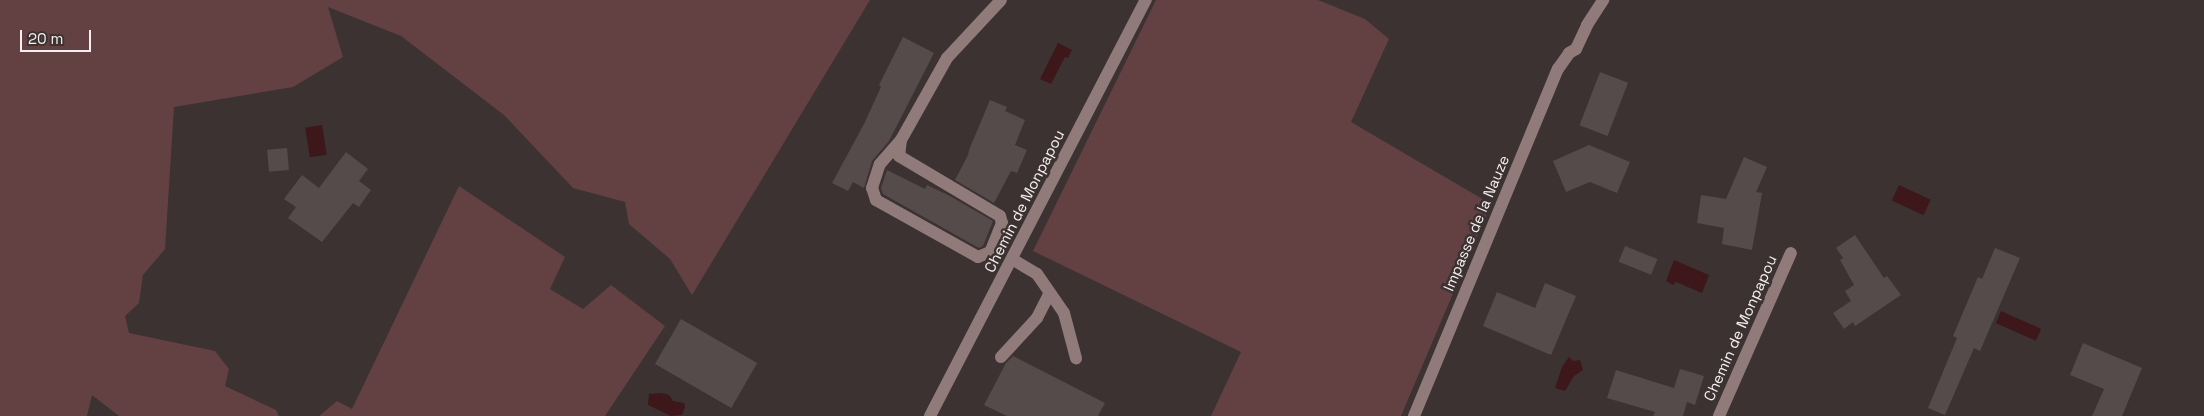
<!DOCTYPE html>
<html>
<head>
<meta charset="utf-8">
<style>
	body { margin:0 }
	#map { position:relative; width:2204px; height:416px; overflow:hidden; background:#3c3232; font-family:"Space Grotesk",sans-serif }
	div>[style] { position:absolute }
	.green>* { inset:0; background:#634041 }
	.water>* { inset:0; background:#3d1719; transform-origin:0 0 }
	.building>* { inset:0; background:#554b4a; transform-origin:0 0 }
	.minor>* { height:12px; margin:-6px; padding:0 6px; transform-origin:6px; border-radius:6px; background:#907b7a }
	span { translate:-50% -50%; white-space:nowrap; text-align:center; line-height:1.15; -webkit-text-stroke:5px #3c3232; paint-order:stroke }
	.street-label { font-size:15px; color:#f6efef }
	.scale { position:absolute; left:20px; top:30px; width:71px; height:22px; box-sizing:border-box; border:2px solid #f6efef; border-top:0; padding-left:6px; font-size:15px; line-height:18px; white-space:nowrap; color:#f6efef; -webkit-text-stroke:4px #3c3232; paint-order:stroke }
</style>
</head>
<body>
<div id="map">
	<div class="green">
		<i style="clip-path:polygon(0 0,870px 0,692px 295px,670px 259px,629px 224px,625px 202px,573px 188px,504px 115px,401px 36px,328px 7px,343px 57px,293px 87px,174px 107px,165px 249px,143px 275px,139px 303px,125px 316px,129px 333px,215px 351px,229px 369px,225px 386px,276px 410px,279px 416px,119px 416px,92px 395px,87px 416px,0 416px)"></i>
		<i style="clip-path:polygon(1156px 0,1318px 0,1365px 19px,1389px 39px,1351px 122px,1491px 204px,1401px 416px,1211px 416px,1241px 352px,1033px 251px)"></i>
		<i style="clip-path:polygon(459px 186px,565px 257px,550px 289px,583px 309px,611px 285px,665px 326px,605px 416px,319px 416px,337px 401px,352px 409px)"></i>
	</div>
	<div class="water">
		<i style="clip-path:polygon(1058px 43px,1072px 50px,1068px 58px,1065px 57px,1051px 84px,1040px 79px)"></i>
		<i style="left:322px;top:125px;width:30px;height:17px;rotate:81deg"></i>
		<i style="left:1899px;top:185px;width:35px;height:17px;rotate:25deg"></i>
		<i style="clip-path:polygon(1674px 260px,1709px 275px,1702px 293px,1676px 282px,1673px 285px,1666px 281px)"></i>
		<i style="left:2001px;top:311px;width:44px;height:13px;rotate:24deg"></i>
		<i style="clip-path:polygon(1569px 357px,1573px 361px,1580px 360px,1583px 370px,1574px 376px,1565px 391px,1555px 388px,1562px 367px)"></i>
		<i style="clip-path:polygon(662px 393px,669px 395px,673px 401px,684px 403px,685px 407px,682px 415px,671px 416px,648px 405px,649px 394px)"></i>
	</div>
	<div class="building">
		<i style="clip-path:polygon(903px 37px,934px 53px,889px 141px,872px 161px,864px 188px,853px 182px,848px 191px,832px 183px,864px 124px,881px 87px,879px 85px)"></i>
		<i style="left:1600px;top:72px;width:30px;height:57px;rotate:21deg"></i>
		<i style="clip-path:polygon(990px 100px,1007px 107px,1005px 111px,1025px 120px,1015px 145px,1027px 150px,1017px 173px,1011px 171px,994px 203px,955px 180px,968px 155px,969px 150px)"></i>
		<i style="clip-path:polygon(1589px 145px,1630px 162px,1617px 193px,1590px 182px,1566px 192px,1553px 161px)"></i>
		<i style="left:287px;top:148px;width:22px;height:20px;rotate:85deg"></i>
		<i style="clip-path:polygon(346px 152px,368px 169px,359px 181px,371px 190px,359px 207px,353px 203px,322px 242px,288px 218px,296px 207px,284px 199px,302px 175px,319px 188px)"></i>
		<i style="clip-path:polygon(1744px 157px,1767px 167px,1756px 192px,1762px 193px,1752px 250px,1722px 244px,1724px 228px,1697px 223px,1701px 195px,1726px 199px)"></i>
		<i style="clip-path:polygon(887px 170px,925px 189px,927px 185px,948px 195px,993px 221px,983px 246px,979px 248px,970px 243px,883px 194px,881px 188px)"></i>
		<i style="clip-path:polygon(1855px 235px,1884px 278px,1887px 276px,1901px 295px,1855px 326px,1853px 322px,1844px 329px,1833px 313px,1851px 301px,1845px 291px,1854px 285px,1840px 260px,1843px 258px,1836px 248px)"></i>
		<i style="left:1625px;top:246px;width:35px;height:17px;rotate:22deg"></i>
		<i style="clip-path:polygon(1995px 248px,2020px 258px,1980px 351px,1974px 348px,1945px 415px,1928px 408px,1957px 338px,1953px 336px,1978px 277px,1982px 279px)"></i>
		<i style="clip-path:polygon(1545px 283px,1576px 296px,1551px 355px,1483px 326px,1497px 292px,1535px 308px)"></i>
		<i style="left:681px;top:319px;width:88px;height:52px;rotate:30deg"></i>
		<i style="clip-path:polygon(2083px 343px,2142px 368px,2122px 416px,2092px 416px,2104px 389px,2070px 375px)"></i>
		<i style="clip-path:polygon(1013px 356px,1105px 403px,1098px 416px,1007px 416px,984px 405px,1006px 363px)"></i>
		<i style="clip-path:polygon(1680px 369px,1704px 376px,1695px 405px,1687px 402px,1683px 416px,1653px 416px,1655px 412px,1607px 398px,1616px 370px,1674px 388px)"></i>
	</div>
	<div class="minor">
		<i style="left:901px;top:140px;width:16px;rotate:97deg"></i>
		<i style="left:899px;top:156px;width:117px;rotate:30.7deg"></i>
		<i style="left:1000px;top:216px;width:7px;rotate:74deg"></i>
		<i style="left:1002px;top:223px;width:31px;rotate:112deg"></i>
		<i style="left:990px;top:252px;width:13px;rotate:157deg"></i>
		<i style="left:978px;top:257px;width:117px;rotate:-150.8deg"></i>
		<i style="left:876px;top:200px;width:13px;rotate:-108deg"></i>
		<i style="left:872px;top:188px;width:25px;rotate:-72deg"></i>
		<i style="left:880px;top:164px;width:32px;rotate:-49deg"></i>
		<i style="left:901px;top:140px;width:94px;rotate:-60.7deg"></i>
		<i style="left:947px;top:58px;width:79px;rotate:-47deg"></i>
		<i style="left:1012px;top:259px;width:29px;rotate:31deg"></i>
		<i style="left:1037px;top:274px;width:47px;rotate:55.3deg"></i>
		<i style="left:1064px;top:313px;width:47px;rotate:75.1deg"></i>
		<i style="left:1001px;top:357px;width:53px;rotate:-47.3deg"></i>
		<i style="left:1037px;top:318px;width:28px;rotate:-63deg"></i>
		<i style="left:930px;top:416px;width:469px;rotate:-62.6deg"></i>
		<i style="left:1414px;top:416px;width:376px;rotate:-67.5deg"></i>
		<i style="left:1558px;top:69px;width:19px;rotate:-55deg"></i>
		<i style="left:1569px;top:53px;width:8px;rotate:-30deg"></i>
		<i style="left:1576px;top:49px;width:26px;rotate:-65deg"></i>
		<i style="left:1587px;top:25px;width:30px;rotate:-57deg"></i>
		<i style="left:1719px;top:416px;width:178px;rotate:-66.2deg"></i>
	</div>
	<div class="street-label">
		<span style="left:1024px;top:201px;rotate:-63deg">Chemin de Monpapou</span>
		<span style="left:1476px;top:223px;rotate:-67deg">Impasse de la Nauze</span>
		<span style="left:1740px;top:328px;rotate:-66deg">Chemin de Monpapou</span>
	</div>
	<div class="scale">20 m</div>
</div>
</body>
</html>
